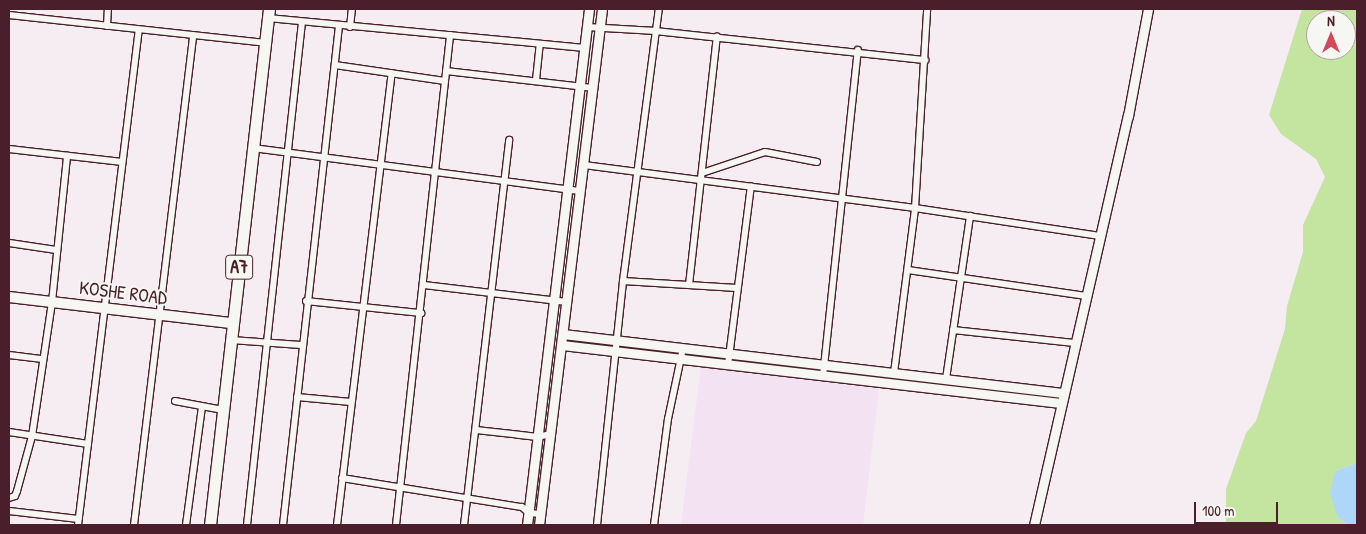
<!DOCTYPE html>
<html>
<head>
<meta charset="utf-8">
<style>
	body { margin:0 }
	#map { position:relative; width:1366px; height:534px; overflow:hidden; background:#f5edf2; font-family:"Patrick Hand",sans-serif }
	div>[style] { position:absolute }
	.built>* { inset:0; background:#f3e2f2 }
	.green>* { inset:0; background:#c3e59f }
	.water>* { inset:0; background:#aed6f8 }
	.roads { filter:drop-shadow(1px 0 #4a1f2b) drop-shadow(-1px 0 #4a1f2b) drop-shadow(0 1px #4a1f2b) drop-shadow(0 -1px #4a1f2b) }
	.street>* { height:6px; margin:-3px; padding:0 3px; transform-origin:3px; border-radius:3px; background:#f6f6f2 }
	.secondary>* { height:9px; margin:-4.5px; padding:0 4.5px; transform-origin:4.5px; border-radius:4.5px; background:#f6f6f2 }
	.primary>* { height:10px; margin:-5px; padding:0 5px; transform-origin:5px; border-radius:5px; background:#f6f6f2 }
	.highway>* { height:11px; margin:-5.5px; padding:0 5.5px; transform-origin:5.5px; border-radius:5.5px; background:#f6f6f2 }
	span { translate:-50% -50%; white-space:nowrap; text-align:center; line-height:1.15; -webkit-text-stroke:4px #f6f6f2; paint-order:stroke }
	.shield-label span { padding:1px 4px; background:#f6f6f2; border:1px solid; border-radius:4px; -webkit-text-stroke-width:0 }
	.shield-label { font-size:18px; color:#4a1f2b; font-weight:700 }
	.street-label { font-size:19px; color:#4a1f2b }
	.frame { position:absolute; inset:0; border:10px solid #4a1f2b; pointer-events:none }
	.north { position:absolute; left:1306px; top:10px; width:50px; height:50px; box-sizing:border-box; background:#f6f6f2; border:1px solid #b1a0a2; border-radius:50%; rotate:0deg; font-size:14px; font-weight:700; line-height:20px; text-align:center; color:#4a1f2b }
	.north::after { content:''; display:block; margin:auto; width:18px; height:22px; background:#d1495b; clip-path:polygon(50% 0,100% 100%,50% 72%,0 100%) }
	.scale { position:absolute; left:1194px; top:502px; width:84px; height:22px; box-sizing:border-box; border:2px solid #4a1f2b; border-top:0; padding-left:6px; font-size:15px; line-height:18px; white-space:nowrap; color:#4a1f2b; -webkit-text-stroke:4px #f6f6f2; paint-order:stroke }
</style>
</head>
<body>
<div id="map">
	<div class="built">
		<i style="clip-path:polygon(701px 367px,879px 389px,863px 525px,681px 525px)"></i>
	</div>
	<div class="green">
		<i style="clip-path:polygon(evenodd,1302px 9px,1357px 9px,1357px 463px,1335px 471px,1338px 518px,1348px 525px,1226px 525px,1226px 489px,1246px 433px,1256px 421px,1285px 329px,1287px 306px,1303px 252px,1303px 225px,1325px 177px,1316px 159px,1281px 134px,1269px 115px,1302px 9px,1316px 20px,1346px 20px,1346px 50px,1316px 50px,1316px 20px)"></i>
	</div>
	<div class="water">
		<i style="clip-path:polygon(1357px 463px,1357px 525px,1348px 525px,1338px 518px,1330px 494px,1335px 471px)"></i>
	</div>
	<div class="roads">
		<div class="street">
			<i style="left:9px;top:15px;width:258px;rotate:6.2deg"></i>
			<i style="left:268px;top:18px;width:318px;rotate:5.4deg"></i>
			<i style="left:107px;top:26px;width:17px;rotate:-87deg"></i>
			<i style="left:350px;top:27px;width:18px;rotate:-84deg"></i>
			<i style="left:587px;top:27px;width:69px;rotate:3.3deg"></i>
			<i style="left:656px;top:31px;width:271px;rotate:6.2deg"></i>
			<i style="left:335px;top:65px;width:111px;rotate:8.3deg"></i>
			<i style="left:446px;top:71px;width:149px;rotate:6.6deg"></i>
			<i style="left:536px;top:80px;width:36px;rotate:-84deg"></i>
			<i style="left:253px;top:148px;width:331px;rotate:7.5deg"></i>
			<i style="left:9px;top:149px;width:114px;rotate:6.6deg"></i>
			<i style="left:584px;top:165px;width:334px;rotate:7.4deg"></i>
			<i style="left:915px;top:208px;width:187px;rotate:8.6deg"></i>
			<i style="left:702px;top:173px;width:66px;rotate:-18.4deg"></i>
			<i style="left:765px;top:152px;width:53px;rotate:10.9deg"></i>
			<i style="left:9px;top:243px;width:48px;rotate:8.5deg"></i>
			<i style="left:908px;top:270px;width:180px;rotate:8.3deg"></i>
			<i style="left:623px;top:281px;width:114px;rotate:3.5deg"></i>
			<i style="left:424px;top:285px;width:144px;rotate:6.8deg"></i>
			<i style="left:689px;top:285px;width:250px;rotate:-83.6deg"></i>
			<i style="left:306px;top:301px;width:116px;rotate:6deg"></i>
			<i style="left:953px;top:330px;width:122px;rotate:6.1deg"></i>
			<i style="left:231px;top:340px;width:70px;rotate:4.1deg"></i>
			<i style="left:9px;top:355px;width:34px;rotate:7deg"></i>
			<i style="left:728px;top:365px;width:180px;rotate:-82.7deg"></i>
			<i style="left:894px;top:373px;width:166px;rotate:-82.7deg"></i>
			<i style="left:915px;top:208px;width:199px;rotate:-86.5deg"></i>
			<i style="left:823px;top:376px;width:328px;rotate:-83.9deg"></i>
			<i style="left:946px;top:379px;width:165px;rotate:-81.6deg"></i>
			<i style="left:297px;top:397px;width:54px;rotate:5.3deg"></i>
			<i style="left:175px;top:401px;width:49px;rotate:10.6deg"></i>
			<i style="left:476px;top:430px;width:62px;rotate:6.4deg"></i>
			<i style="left:538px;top:437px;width:12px;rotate:-14deg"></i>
			<i style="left:9px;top:432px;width:80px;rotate:8.6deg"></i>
			<i style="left:342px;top:478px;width:182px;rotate:9.2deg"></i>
			<i style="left:522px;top:507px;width:9px;rotate:41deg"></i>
			<i style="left:529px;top:513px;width:11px;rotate:5deg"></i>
			<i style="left:9px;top:498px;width:6px;rotate:-18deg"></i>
			<i style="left:15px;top:496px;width:5px;rotate:-68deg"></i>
			<i style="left:17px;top:491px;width:57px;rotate:-74.7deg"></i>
			<i style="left:32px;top:436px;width:135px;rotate:-81.5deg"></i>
			<i style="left:52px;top:302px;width:147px;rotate:-84.1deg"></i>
			<i style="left:9px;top:511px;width:70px;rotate:6.5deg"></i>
			<i style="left:78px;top:525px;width:499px;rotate:-83deg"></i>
			<i style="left:134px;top:525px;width:493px;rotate:-83.1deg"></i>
			<i style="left:186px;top:525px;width:119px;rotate:-82.3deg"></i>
			<i style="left:247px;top:525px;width:506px;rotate:-83.76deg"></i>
			<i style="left:283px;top:525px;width:502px;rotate:-83.6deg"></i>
			<i style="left:337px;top:525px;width:455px;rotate:-83.1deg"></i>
			<i style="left:396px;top:525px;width:493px;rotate:-83.7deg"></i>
			<i style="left:464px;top:525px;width:388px;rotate:-83.3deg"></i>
			<i style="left:597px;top:525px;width:245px;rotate:-83.9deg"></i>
			<i style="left:623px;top:281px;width:274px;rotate:-82.5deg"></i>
			<i style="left:654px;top:525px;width:107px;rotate:-82.5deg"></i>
			<i style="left:668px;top:419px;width:73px;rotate:-78.1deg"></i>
		</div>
		<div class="secondary">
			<i style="left:563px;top:334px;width:503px;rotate:6.73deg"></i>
			<i style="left:562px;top:345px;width:502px;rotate:6.63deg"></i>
			<i style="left:527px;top:525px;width:520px;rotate:-83.15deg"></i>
			<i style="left:539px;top:525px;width:520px;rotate:-83.04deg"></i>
			<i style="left:1034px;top:525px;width:420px;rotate:-77.1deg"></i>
			<i style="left:1128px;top:116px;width:109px;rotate:-79.4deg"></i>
		</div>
		<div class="primary">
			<i style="left:9px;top:297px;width:225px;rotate:6.7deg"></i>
		</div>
		<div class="highway">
			<i style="left:210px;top:525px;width:519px;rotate:-83.48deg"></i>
		</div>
	</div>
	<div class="shield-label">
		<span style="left:239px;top:267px">A7</span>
	</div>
	<div class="street-label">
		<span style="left:123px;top:293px;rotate:7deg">KOSHE ROAD</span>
	</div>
	<div class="frame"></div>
	<div class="north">N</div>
	<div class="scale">100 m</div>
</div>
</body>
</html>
